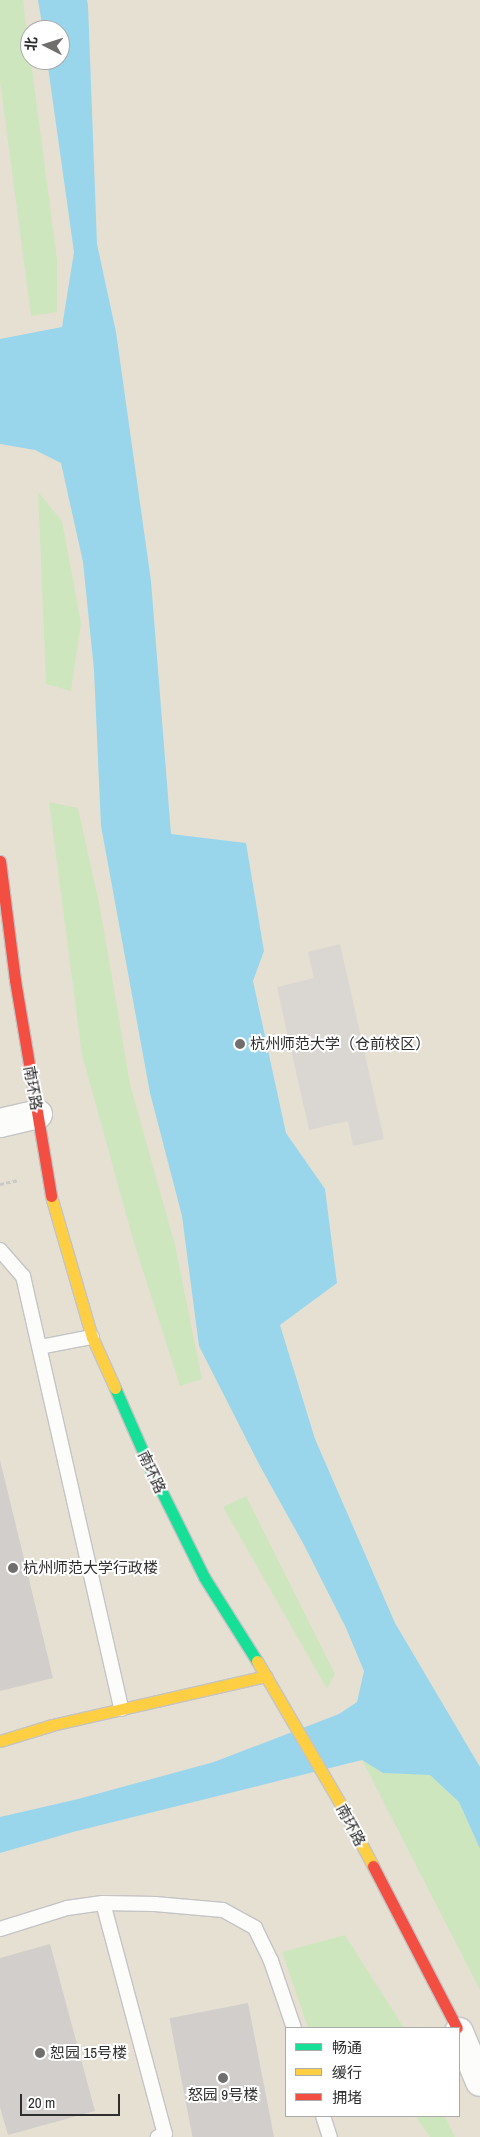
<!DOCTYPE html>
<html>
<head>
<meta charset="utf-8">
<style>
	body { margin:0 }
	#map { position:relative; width:480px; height:2137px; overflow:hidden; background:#ece8e4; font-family:"Archivo Narrow","Noto Sans SC",sans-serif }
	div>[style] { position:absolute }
	.education>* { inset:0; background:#e6e0d3 }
	.green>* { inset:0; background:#cee6be }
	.plaza>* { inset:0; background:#dad6d2 }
	.water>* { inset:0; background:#99d6ec }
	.building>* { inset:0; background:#d1cecb; transform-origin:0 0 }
	.path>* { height:3px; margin-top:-1.5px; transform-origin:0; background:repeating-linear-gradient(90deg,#c9c9c8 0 4px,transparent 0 6.5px) }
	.roads { filter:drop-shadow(1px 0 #c5c4c5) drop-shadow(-1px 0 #c5c4c5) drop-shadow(0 1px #c5c4c5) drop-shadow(0 -1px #c5c4c5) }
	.lane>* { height:14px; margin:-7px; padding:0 7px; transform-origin:7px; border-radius:7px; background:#fcfcfb }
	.street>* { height:28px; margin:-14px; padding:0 14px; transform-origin:14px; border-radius:14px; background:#fcfcfb }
	.fast>* { height:11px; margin:-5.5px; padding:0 5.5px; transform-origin:5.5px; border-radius:5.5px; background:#16e098 }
	.slow>* { height:11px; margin:-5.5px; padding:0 5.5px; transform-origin:5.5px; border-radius:5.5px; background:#ffcf43 }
	.jam>* { height:11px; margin:-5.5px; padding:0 5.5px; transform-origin:5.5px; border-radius:5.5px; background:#f24e42 }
	.dots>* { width:14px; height:14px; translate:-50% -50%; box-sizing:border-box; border:2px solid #fff; border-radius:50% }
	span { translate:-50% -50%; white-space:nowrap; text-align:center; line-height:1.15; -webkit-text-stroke:4px #fff; paint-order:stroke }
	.poi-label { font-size:15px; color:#2e2e2e }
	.left { translate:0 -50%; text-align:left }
	.street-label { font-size:15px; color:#2e2e2e }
	.legend { position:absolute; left:285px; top:2027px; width:175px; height:90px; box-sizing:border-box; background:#fff; border:1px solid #ababab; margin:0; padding:6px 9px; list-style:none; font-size:15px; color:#2e2e2e }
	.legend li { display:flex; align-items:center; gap:10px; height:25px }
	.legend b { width:25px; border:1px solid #ababab }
	.north { position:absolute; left:20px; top:20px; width:50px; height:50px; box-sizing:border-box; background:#fff; border:1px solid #ababab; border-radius:50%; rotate:275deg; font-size:14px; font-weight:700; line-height:20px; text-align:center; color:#2e2e2e }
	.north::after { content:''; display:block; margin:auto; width:18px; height:22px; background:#706f6e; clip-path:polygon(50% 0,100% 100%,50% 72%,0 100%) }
	.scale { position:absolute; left:20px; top:2094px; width:100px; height:22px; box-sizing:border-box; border:2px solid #2e2e2e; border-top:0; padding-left:6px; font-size:15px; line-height:18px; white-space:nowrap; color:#2e2e2e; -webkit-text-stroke:4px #fff; paint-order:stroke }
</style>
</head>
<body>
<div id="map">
	<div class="education">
		<i style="clip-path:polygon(evenodd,0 0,480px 0,480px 2137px,0 2137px,0 0,30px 30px,60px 30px,60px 60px,30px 60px,30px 30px,0 0,286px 2028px,459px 2028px,459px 2116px,286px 2116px,286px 2028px)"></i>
	</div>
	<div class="green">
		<i style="clip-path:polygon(0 0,23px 0,57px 259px,57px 312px,31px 316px,0 81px)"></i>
		<i style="clip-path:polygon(38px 492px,62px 521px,81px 623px,71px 691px,46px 684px)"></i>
		<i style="clip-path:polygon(49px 802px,78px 808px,100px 907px,130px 1084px,175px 1245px,202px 1379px,180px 1386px,134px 1243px,82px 1055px)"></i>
		<i style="clip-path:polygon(246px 1496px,335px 1674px,327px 1689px,223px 1507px)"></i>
		<i style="clip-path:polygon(362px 1760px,383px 1773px,430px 1774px,459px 1802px,480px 1849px,480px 1990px)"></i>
		<i style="clip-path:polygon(345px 1935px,404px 2028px,308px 2028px,282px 1952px)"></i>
		<i style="clip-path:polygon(415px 2116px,445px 2116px,455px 2137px,430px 2137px)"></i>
	</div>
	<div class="plaza">
		<i style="clip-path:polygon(340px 944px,384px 1139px,353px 1146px,348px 1121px,309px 1130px,277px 987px,314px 978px,308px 952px)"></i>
	</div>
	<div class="water">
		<i style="clip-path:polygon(38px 0,87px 0,88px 5px,97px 244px,116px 332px,151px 581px,171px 834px,246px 843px,264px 951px,253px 981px,286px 1133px,325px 1189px,337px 1283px,280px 1325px,315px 1439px,395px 1623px,480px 1767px,480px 1849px,459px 1802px,430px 1775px,383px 1773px,362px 1760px,73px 1832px,0 1853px,0 1817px,78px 1799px,214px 1762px,339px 1714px,357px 1702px,364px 1671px,346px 1628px,304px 1545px,260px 1466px,199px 1346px,182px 1216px,150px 1093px,101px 826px,94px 670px,83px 562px,61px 463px,35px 450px,0 444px,0 339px,62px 327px,74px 252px,47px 60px,60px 60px,60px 30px,43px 30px)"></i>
	</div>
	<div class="building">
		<i style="clip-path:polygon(0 1460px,53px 1678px,0 1691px)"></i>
		<i style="clip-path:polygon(50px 1944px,95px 2111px,8px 2135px,0 2107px,0 1958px)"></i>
		<i style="left:248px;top:2003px;width:137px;height:80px;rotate:79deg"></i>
	</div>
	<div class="path">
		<i style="left:0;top:1184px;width:19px;rotate:-12deg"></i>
	</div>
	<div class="roads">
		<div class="lane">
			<i style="left:0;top:1250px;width:35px;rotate:49deg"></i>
			<i style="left:23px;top:1276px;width:444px;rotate:77.2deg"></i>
			<i style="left:40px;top:1347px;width:53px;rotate:-10.9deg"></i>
			<i style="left:103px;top:1903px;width:239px;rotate:75deg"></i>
			<i style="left:165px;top:2134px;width:8px;rotate:157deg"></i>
			<i style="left:0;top:1929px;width:70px;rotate:-17.4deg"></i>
			<i style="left:67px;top:1908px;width:36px;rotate:-8deg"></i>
			<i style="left:103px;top:1903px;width:52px;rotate:1.1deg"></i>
			<i style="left:155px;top:1904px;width:68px;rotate:5deg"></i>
			<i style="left:223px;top:1910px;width:37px;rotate:29deg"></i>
			<i style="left:255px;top:1928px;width:37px;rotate:64deg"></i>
			<i style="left:271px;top:1961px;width:71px;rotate:71.1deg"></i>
			<i style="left:323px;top:2116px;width:22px;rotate:72deg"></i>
		</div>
		<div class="street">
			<i style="left:0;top:1123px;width:39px;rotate:-13deg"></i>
			<i style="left:459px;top:2032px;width:54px;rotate:67.2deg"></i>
		</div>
		<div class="fast">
			<i style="left:115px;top:1388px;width:90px;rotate:66.3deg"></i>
			<i style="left:151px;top:1470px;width:119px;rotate:63.6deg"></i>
			<i style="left:204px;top:1577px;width:99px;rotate:57.8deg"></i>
		</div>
		<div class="slow">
			<i style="left:51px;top:1196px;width:147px;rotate:73.8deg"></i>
			<i style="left:92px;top:1337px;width:56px;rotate:65.7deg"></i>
			<i style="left:257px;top:1661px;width:167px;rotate:59.7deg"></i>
			<i style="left:341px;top:1805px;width:69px;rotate:62.3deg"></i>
			<i style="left:0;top:1741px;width:54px;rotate:-17.1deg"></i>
			<i style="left:52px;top:1725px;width:220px;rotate:-12.9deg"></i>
		</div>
		<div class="jam">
			<i style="left:0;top:861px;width:120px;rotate:82.8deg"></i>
			<i style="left:15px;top:980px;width:219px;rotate:80.5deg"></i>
			<i style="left:373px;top:1866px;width:182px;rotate:62.6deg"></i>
		</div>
	</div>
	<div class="dots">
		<i style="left:240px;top:1044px;background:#706f6e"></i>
		<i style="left:13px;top:1568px;background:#706f6e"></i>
		<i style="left:40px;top:2053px;background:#706f6e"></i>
		<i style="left:223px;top:2078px;background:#706f6e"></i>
	</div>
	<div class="poi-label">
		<span class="left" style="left:250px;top:1044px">杭州师范大学（仓前校区）</span>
		<span class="left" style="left:23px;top:1568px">杭州师范大学行政楼</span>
		<span class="left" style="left:50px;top:2053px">恕园 15号楼</span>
		<span style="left:223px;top:2095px">怒园 9号楼</span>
	</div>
	<div class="street-label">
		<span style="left:33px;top:1088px;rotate:80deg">南环路</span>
		<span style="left:152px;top:1472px;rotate:65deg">南环路</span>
		<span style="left:351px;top:1825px;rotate:62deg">南环路</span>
	</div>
	<ul class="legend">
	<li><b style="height:6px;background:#16e098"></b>畅通</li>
	<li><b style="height:6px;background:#ffcf43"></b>缓行</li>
	<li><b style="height:6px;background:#f24e42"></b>拥堵</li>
	</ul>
	<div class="north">北</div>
	<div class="scale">20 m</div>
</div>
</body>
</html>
